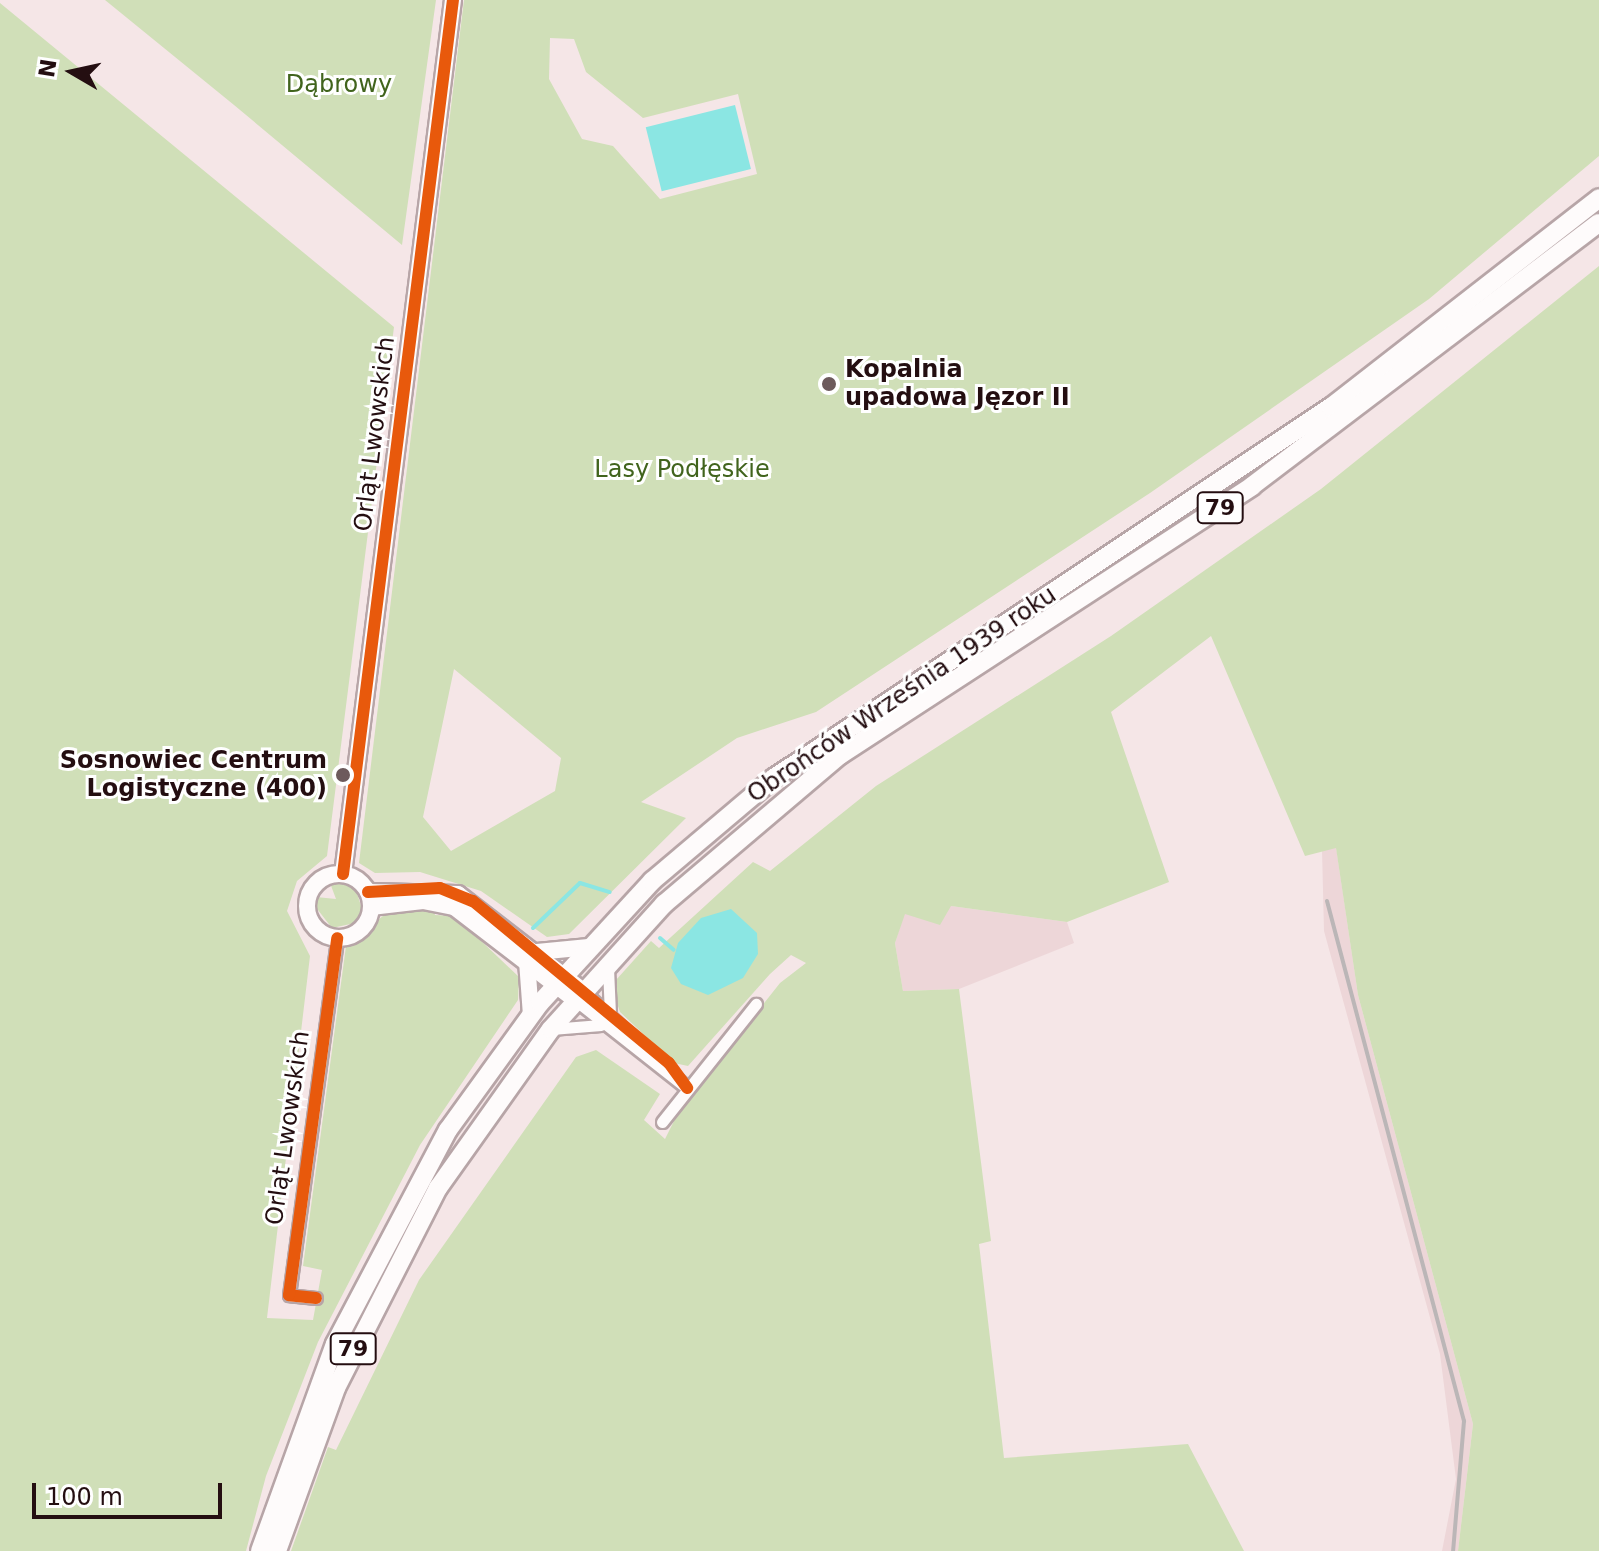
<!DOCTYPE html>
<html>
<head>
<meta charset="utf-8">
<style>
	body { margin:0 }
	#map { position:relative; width:1599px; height:1551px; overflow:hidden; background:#f5e6e7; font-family:"DejaVu Sans",sans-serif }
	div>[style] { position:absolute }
	.built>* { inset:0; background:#edd6d8 }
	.green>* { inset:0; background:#d0dfb8 }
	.water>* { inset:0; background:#8be6e3; transform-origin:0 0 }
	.stream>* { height:4px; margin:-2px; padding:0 2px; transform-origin:2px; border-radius:2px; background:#8be6e3 }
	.roads { filter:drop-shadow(2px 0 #b7a5a7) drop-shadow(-2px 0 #b7a5a7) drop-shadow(0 2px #b7a5a7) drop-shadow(0 -2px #b7a5a7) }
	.street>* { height:11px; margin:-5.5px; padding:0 5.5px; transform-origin:5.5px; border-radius:5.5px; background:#fefbfb }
	.secondary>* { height:16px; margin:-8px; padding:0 8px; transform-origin:8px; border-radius:8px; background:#fefbfb }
	.secondary>.ring { margin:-8px; padding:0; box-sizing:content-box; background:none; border:16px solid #fefbfb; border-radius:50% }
	.primary>* { height:18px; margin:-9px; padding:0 9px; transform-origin:9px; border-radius:9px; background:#fefbfb }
	.rail>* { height:4px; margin:-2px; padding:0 2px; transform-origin:2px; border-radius:2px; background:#bbb6b7 }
	.cycleway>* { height:12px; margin:-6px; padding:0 6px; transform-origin:6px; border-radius:6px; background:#e8590c }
	.dots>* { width:22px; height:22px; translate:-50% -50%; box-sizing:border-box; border:4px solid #fff; border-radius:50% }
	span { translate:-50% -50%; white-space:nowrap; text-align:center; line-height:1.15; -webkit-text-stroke:6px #fff; paint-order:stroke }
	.shield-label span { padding:2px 6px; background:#fff; border:2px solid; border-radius:6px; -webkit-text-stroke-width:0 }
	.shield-label { font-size:22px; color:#240e11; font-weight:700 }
	.park-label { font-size:24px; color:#41641d }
	.poi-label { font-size:24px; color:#240e11; font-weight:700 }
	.left { translate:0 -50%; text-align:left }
	.right { translate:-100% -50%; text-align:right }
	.street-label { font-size:24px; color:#240e11 }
	.north { position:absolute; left:32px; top:32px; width:80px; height:80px; -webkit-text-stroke:6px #fff; paint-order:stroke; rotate:279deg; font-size:22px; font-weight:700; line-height:32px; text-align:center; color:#240e11 }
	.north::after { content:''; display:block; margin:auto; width:28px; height:36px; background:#240e11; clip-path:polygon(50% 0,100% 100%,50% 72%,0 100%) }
	.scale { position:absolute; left:32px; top:1483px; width:190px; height:36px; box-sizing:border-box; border:4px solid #240e11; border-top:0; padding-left:10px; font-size:24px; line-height:28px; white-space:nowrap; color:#240e11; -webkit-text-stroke:6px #fff; paint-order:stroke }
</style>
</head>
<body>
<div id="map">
	<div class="built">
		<i style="clip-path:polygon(1336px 847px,1358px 995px,1473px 1424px,1458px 1551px,1442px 1551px,1456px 1479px,1440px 1354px,1324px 931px,1322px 850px)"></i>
		<i style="clip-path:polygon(951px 906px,1067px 922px,1074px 943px,959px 989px,903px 991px,895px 943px,904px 914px)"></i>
	</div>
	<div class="green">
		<i style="clip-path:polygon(105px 0,436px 0,402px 245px,234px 105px)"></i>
		<i style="clip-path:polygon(evenodd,464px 0,1599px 0,1599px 156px,1429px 299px,1150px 493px,816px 712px,737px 738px,641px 802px,686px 818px,569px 934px,547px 937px,481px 891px,420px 872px,375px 873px,359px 863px,464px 0,550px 38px,574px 39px,586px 72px,643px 118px,738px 94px,757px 174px,660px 199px,613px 146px,582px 139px,549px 79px,550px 38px,464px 0,454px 669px,561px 758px,555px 791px,451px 851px,423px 817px,454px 669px)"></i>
		<i style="clip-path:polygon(0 3px,394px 327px,327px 856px,297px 881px,287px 911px,310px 956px,267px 1318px,313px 1320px,322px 1270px,303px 1266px,346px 946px,389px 911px,433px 907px,435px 915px,455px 916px,519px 977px,518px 1000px,420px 1145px,318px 1342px,266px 1476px,246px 1551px,0 1551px)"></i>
		<i style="clip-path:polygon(1599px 266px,1599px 1551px,1458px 1551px,1473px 1424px,1358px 995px,1336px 848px,1305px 856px,1211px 636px,1111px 712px,1169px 882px,1067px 922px,951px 906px,940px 925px,905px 914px,895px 943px,903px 991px,959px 989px,991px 1241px,979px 1244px,1004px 1458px,1188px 1444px,1244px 1551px,291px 1551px,328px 1447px,336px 1450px,419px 1280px,576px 1057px,596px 1050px,660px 1094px,644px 1120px,665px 1139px,680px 1109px,780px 983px,806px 963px,791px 955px,770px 974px,688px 1066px,674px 1063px,620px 1012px,615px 997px,616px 980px,651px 941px,659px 948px,753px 862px,770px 871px,876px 786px,1111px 636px,1321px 489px)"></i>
		<i style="clip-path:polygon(341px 881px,355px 887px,362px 909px,355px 923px,332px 928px,314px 905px,316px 897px,336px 899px,330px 883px)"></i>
	</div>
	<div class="water">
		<i style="left:735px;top:105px;width:66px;height:92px;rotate:76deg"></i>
		<i style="clip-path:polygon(731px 909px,757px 933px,758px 954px,743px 978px,708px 995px,681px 984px,671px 968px,678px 943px,701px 918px)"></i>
	</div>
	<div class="stream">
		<i style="left:533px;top:928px;width:65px;rotate:-43.8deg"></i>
		<i style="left:580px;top:883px;width:31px;rotate:17deg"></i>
		<i style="left:660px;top:938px;width:18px;rotate:41deg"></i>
	</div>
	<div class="roads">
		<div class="street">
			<i style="left:608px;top:968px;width:46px;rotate:87.5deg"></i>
			<i style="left:583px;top:991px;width:138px;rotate:42.9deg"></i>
			<i style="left:575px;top:1000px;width:142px;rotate:38.2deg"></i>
			<i style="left:551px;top:1029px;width:50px;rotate:-4.6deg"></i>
			<i style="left:662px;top:1122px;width:151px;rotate:-51.5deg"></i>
			<i style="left:316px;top:1298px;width:27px;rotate:-174deg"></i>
			<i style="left:289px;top:1295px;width:360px;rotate:-82.3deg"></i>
		</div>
		<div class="secondary">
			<i class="ring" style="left:307px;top:874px;width:48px;height:48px"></i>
			<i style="left:343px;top:874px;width:881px;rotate:-82.83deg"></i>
			<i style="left:368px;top:892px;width:90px;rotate:1.3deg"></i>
			<i style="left:458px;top:894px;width:158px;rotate:37.8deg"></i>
			<i style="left:371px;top:907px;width:52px;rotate:-6.6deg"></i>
			<i style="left:423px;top:901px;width:32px;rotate:11deg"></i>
			<i style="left:454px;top:907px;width:153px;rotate:37.5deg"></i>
			<i style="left:537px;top:952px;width:52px;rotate:-5.5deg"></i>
			<i style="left:527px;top:961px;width:54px;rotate:85.8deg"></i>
		</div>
		<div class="primary">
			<i style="left:260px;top:1551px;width:220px;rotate:-70.1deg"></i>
			<i style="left:335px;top:1344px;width:242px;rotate:-62.2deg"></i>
			<i style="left:448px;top:1130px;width:157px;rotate:-54.1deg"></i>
			<i style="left:540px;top:1003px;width:166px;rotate:-47.4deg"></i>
			<i style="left:652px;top:881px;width:160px;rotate:-40.2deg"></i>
			<i style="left:774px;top:778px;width:669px;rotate:-33.67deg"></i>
			<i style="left:1331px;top:407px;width:340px;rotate:-37.9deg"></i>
			<i style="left:277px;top:1551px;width:173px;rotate:-70.1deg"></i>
			<i style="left:336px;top:1388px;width:225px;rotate:-63deg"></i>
			<i style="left:438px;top:1188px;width:195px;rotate:-54.6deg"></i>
			<i style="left:551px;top:1029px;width:169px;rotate:-47.9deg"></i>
			<i style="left:664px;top:904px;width:231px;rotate:-40.3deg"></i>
			<i style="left:840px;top:755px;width:492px;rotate:-33.1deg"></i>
			<i style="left:1252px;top:486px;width:435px;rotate:-37.2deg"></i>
		</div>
	</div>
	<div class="rail">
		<i style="left:1327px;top:901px;width:538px;rotate:75.24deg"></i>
		<i style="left:1464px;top:1421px;width:130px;rotate:94.8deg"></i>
	</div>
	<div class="cycleway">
		<i style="left:343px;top:874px;width:881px;rotate:-82.83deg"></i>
		<i style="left:368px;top:892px;width:72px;rotate:-3.2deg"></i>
		<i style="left:440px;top:888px;width:35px;rotate:22deg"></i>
		<i style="left:473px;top:901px;width:254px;rotate:39.6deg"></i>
		<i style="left:669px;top:1063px;width:31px;rotate:54deg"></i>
		<i style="left:316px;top:1298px;width:27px;rotate:-174deg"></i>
		<i style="left:289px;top:1295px;width:360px;rotate:-82.3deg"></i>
	</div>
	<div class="dots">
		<i style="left:829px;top:384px;background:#6d5a5c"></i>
		<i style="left:343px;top:775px;background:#6d5a5c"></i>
	</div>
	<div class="shield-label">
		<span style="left:1220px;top:508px">79</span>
		<span style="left:353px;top:1349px">79</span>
	</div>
	<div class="park-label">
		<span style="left:339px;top:85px">Dąbrowy</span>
		<span style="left:682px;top:470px">Lasy Podłęskie</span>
	</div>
	<div class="poi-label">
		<span class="left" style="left:845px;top:384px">Kopalnia<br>upadowa Jęzor II</span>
		<span class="right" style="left:327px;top:775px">Sosnowiec Centrum<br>Logistyczne (400)</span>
	</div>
	<div class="street-label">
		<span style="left:375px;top:434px;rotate:-83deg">Orląt Lwowskich</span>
		<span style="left:902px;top:695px;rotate:-34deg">Obrońców Września 1939 roku</span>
		<span style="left:288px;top:1128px;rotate:-82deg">Orląt Lwowskich</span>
	</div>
	<div class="north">N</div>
	<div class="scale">100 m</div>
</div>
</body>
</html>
